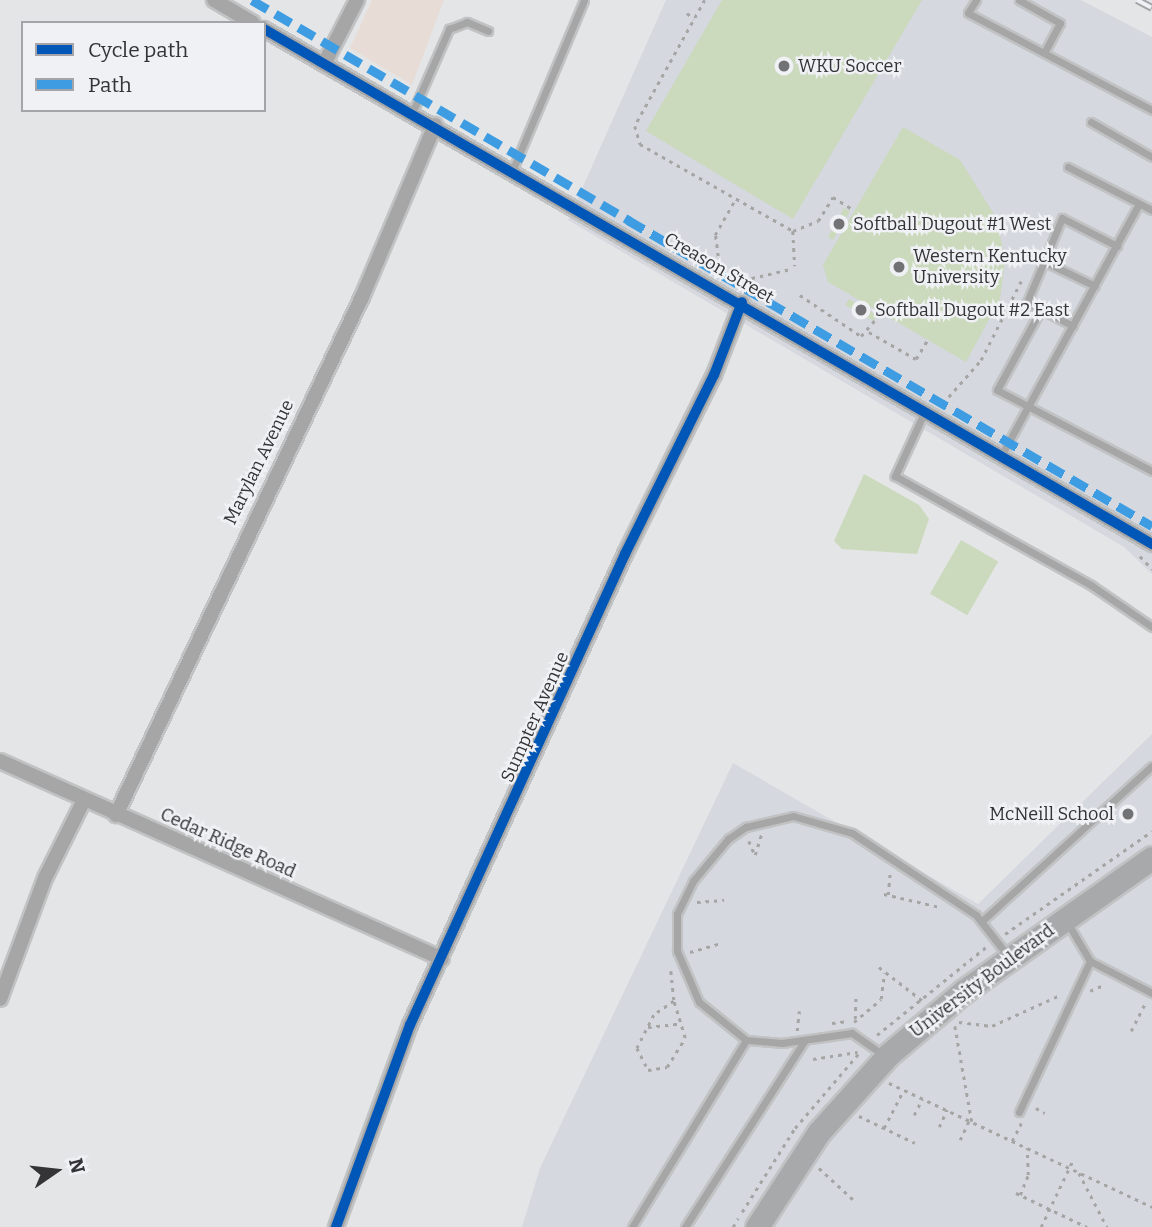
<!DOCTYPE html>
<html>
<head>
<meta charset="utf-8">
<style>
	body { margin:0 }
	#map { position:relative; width:1152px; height:1227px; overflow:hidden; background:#e4e5e6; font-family:Bitter,serif }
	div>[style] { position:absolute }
	.commercial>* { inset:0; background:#e8ddd6 }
	.built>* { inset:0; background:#d5d8de }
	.green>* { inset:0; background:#cbd9bc; transform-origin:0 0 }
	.path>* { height:2.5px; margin-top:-1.25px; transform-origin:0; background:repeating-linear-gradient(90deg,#a5a5a5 0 3.5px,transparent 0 8.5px) }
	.roads { filter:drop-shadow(2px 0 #c1c2c3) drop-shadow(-2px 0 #c1c2c3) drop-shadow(0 2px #c1c2c3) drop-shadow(0 -2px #c1c2c3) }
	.service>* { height:7px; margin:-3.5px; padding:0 3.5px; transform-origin:3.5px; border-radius:3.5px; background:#a6a6a6 }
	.minor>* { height:14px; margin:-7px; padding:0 7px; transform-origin:7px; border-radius:7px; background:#a6a6a6 }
	.primary>* { height:23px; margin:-11.5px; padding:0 11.5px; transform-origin:11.5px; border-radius:11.5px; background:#a8a9aa }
	.rail>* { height:8px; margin-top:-4px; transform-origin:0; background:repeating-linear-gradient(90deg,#f0f1f5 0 16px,#a4a4a5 0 32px); box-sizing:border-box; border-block:2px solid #a4a4a5 }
	.quiet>* { height:9px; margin-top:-4.5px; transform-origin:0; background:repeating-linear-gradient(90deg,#3e9de2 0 18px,transparent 0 27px) }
	.cycleway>* { height:10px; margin:-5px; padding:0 5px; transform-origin:5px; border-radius:5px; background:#0057b8 }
	.dots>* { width:19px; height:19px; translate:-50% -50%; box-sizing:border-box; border:4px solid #f0f1f5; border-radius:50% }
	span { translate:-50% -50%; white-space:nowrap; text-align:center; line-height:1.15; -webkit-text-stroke:5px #f0f1f5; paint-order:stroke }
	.poi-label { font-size:18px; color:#343436 }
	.left { translate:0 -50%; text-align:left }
	.right { translate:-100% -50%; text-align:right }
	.street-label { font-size:18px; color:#343436 }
	.legend { position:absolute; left:21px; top:21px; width:245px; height:91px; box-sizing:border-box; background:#f0f1f5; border:2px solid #a5a5a9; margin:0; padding:9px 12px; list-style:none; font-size:21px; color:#343436 }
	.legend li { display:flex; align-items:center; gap:14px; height:35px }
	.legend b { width:35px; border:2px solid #a5a5a9 }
	.north { position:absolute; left:21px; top:1136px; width:70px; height:70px; -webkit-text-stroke:5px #f0f1f5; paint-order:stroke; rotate:76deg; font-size:19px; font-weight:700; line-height:28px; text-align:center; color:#343436 }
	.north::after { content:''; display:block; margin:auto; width:24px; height:32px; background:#343436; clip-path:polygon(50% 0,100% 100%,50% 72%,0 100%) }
</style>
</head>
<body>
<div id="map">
	<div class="commercial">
		<i style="clip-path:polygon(372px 0,444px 0,412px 85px,350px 48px)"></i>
	</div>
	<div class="built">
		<i style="clip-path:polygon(666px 0,1081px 0,1152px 37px,1152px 574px,1124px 547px,568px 220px)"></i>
		<i style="clip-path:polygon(1152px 734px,1152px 1227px,522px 1227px,540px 1168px,733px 763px,978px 904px)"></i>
	</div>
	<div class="green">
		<i style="clip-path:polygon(722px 0,922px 0,793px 219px,646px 131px)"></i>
		<i style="clip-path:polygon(903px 127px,960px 160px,997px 219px,1005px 260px,1000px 299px,966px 362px,828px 282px,823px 265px)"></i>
		<i style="clip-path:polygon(844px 208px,850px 211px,833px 240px,828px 237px)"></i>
		<i style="left:849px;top:299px;width:32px;height:7px;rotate:30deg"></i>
		<i style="clip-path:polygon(864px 474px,919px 505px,929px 519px,917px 554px,842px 549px,834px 541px)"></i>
		<i style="left:961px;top:540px;width:43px;height:62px;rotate:30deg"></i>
	</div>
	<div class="path">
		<i style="left:705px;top:0;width:144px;rotate:119.1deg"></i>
		<i style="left:635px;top:126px;width:19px;rotate:74deg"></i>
		<i style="left:640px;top:144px;width:176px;rotate:29.6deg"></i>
		<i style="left:687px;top:13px;width:9px;rotate:41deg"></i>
		<i style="left:793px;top:231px;width:27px;rotate:-22deg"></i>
		<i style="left:818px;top:221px;width:28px;rotate:-58deg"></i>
		<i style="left:833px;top:197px;width:25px;rotate:32deg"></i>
		<i style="left:793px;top:231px;width:35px;rotate:87deg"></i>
		<i style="left:720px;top:273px;width:38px;rotate:-97deg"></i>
		<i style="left:715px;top:235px;width:40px;rotate:-60.3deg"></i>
		<i style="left:735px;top:282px;width:57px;rotate:-13.1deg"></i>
		<i style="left:800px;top:295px;width:73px;rotate:33.9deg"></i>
		<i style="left:861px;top:336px;width:29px;rotate:-49deg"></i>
		<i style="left:869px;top:332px;width:54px;rotate:29.9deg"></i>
		<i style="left:916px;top:359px;width:21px;rotate:-59deg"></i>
		<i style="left:943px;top:403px;width:57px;rotate:-48.5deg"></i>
		<i style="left:981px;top:360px;width:89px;rotate:-63.1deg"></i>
		<i style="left:1140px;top:556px;width:18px;rotate:47deg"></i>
		<i style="left:749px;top:841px;width:15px;rotate:67deg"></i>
		<i style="left:755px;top:855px;width:21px;rotate:-73deg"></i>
		<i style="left:884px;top:894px;width:57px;rotate:13.1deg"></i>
		<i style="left:888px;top:895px;width:21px;rotate:-85deg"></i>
		<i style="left:697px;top:902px;width:27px;rotate:-4deg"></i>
		<i style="left:1005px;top:934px;width:179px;rotate:-35deg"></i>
		<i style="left:690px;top:952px;width:33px;rotate:-16deg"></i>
		<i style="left:879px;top:967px;width:56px;rotate:37.7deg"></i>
		<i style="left:671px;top:971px;width:30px;rotate:84deg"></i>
		<i style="left:674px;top:1001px;width:24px;rotate:145deg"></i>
		<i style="left:654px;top:1015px;width:37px;rotate:117deg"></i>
		<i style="left:637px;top:1048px;width:25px;rotate:63deg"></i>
		<i style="left:648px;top:1070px;width:19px;rotate:-9deg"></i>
		<i style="left:667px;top:1067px;width:34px;rotate:-58deg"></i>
		<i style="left:685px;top:1038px;width:39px;rotate:-107deg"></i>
		<i style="left:1090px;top:991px;width:17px;rotate:-24deg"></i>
		<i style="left:855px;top:1019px;width:25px;rotate:-88deg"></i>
		<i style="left:854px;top:1022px;width:35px;rotate:-40deg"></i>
		<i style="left:881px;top:999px;width:26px;rotate:-83deg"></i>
		<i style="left:959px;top:1022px;width:33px;rotate:7deg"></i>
		<i style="left:992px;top:1026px;width:75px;rotate:-24.5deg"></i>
		<i style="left:832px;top:1023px;width:16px;rotate:-7deg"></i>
		<i style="left:955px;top:1026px;width:97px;rotate:80deg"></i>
		<i style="left:648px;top:1027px;width:31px;rotate:-6deg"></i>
		<i style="left:797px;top:1031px;width:20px;rotate:-84deg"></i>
		<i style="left:1131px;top:1031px;width:31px;rotate:-63deg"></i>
		<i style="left:877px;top:1035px;width:140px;rotate:-38.9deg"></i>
		<i style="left:813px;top:1059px;width:45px;rotate:-9deg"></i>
		<i style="left:889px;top:1083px;width:291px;rotate:25.2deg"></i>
		<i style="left:1036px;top:1108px;width:10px;rotate:29deg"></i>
		<i style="left:914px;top:1115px;width:18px;rotate:-63deg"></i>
		<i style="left:859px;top:1116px;width:62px;rotate:25.7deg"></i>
		<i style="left:939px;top:1127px;width:19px;rotate:-65deg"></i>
		<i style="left:884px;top:1128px;width:42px;rotate:-62.8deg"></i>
		<i style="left:960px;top:1140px;width:21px;rotate:-65deg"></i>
		<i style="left:1012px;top:1141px;width:20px;rotate:-63deg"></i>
		<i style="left:819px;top:1168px;width:50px;rotate:42.6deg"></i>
		<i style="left:1079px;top:1173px;width:61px;rotate:62.6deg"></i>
		<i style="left:1016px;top:1193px;width:79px;rotate:25.6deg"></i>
		<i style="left:1020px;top:1195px;width:22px;rotate:-68deg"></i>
		<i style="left:1028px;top:1175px;width:27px;rotate:-92deg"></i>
		<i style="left:742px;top:1212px;width:99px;rotate:-57.8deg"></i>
		<i style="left:795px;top:1128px;width:100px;rotate:-49.5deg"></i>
		<i style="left:733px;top:1227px;width:10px;rotate:-61deg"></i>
		<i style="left:1041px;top:1227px;width:74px;rotate:-64.5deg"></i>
	</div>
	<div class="roads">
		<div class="service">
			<i style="left:976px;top:0;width:15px;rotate:122deg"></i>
			<i style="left:968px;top:13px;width:208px;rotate:27.8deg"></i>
			<i style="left:1019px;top:0;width:47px;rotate:29.3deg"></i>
			<i style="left:1060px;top:23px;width:32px;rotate:118deg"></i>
			<i style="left:413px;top:111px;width:90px;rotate:-66.3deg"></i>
			<i style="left:449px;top:29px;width:19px;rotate:-21deg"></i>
			<i style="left:467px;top:22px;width:23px;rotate:23deg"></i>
			<i style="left:1091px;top:122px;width:70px;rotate:29.8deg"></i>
			<i style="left:1068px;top:167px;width:94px;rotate:27.1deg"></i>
			<i style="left:513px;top:169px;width:183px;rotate:-67.2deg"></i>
			<i style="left:1039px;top:259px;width:62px;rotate:25.7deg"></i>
			<i style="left:1040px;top:311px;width:90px;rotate:118.6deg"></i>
			<i style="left:997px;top:390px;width:175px;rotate:27.6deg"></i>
			<i style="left:1073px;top:326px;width:52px;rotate:-152.4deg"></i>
			<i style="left:1027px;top:302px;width:91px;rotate:-67.4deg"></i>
			<i style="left:1062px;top:218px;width:62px;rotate:27deg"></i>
			<i style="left:925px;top:411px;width:72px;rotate:114.8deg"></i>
			<i style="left:895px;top:476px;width:224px;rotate:29.1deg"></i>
			<i style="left:1091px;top:585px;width:74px;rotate:34.5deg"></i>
			<i style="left:1002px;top:454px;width:285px;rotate:-61.3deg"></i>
			<i style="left:982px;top:921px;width:230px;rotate:-42.4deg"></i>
			<i style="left:1067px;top:922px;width:45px;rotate:59.5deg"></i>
			<i style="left:1090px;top:961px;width:70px;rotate:27.3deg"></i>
			<i style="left:882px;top:1054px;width:37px;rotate:-145deg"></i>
			<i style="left:852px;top:1033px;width:71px;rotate:171.9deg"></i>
			<i style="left:782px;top:1043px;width:36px;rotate:-175deg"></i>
			<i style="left:746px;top:1040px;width:60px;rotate:-141deg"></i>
			<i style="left:699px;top:1002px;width:56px;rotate:-113.3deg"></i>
			<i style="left:677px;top:951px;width:37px;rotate:-90deg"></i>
			<i style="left:677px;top:914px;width:37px;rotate:-64deg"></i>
			<i style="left:693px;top:881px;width:55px;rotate:-50.2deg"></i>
			<i style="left:728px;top:839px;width:22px;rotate:-34deg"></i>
			<i style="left:746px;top:827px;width:48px;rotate:-13.2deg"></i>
			<i style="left:793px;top:816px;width:61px;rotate:16.1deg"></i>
			<i style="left:852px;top:833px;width:149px;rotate:33.5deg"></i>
			<i style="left:976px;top:915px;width:52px;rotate:52deg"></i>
			<i style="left:1019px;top:1112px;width:167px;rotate:-64.8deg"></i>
			<i style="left:632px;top:1227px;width:219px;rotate:-58.6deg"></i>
			<i style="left:685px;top:1227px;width:222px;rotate:-57.3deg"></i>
		</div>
		<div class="minor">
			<i style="left:214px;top:0;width:45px;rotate:30.5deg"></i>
			<i style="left:264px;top:29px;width:1027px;rotate:30.11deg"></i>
			<i style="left:324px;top:64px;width:72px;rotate:-62.7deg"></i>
			<i style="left:0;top:761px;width:484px;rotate:24.1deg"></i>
			<i style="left:116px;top:815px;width:573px;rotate:-64.6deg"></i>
			<i style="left:362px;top:297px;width:187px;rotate:-67deg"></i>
			<i style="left:0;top:999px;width:129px;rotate:-69.6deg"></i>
			<i style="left:45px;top:878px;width:87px;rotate:-63.4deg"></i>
			<i style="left:336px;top:1227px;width:215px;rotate:-69.9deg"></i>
			<i style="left:410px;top:1025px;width:518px;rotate:-65.46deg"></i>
			<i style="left:625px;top:554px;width:200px;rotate:-63.6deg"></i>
			<i style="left:714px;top:375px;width:78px;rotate:-69deg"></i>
		</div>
		<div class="primary">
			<i style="left:757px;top:1227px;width:113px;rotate:-56.9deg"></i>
			<i style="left:819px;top:1132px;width:103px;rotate:-48.1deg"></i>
			<i style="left:888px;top:1055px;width:99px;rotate:-40.1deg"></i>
			<i style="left:964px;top:991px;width:230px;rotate:-35.3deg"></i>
		</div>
	</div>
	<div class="rail">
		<i style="left:1137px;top:0;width:17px;rotate:28deg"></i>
	</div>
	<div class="quiet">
		<i style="left:252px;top:0;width:438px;rotate:30.3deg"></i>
		<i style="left:628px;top:220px;width:607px;rotate:30.28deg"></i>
	</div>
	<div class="cycleway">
		<i style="left:264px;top:29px;width:1027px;rotate:30.11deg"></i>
		<i style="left:336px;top:1227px;width:215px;rotate:-69.9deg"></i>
		<i style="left:410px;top:1025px;width:518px;rotate:-65.46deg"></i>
		<i style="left:625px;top:554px;width:200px;rotate:-63.6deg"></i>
		<i style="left:714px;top:375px;width:78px;rotate:-69deg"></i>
	</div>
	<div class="dots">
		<i style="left:784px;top:66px;background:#727274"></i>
		<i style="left:839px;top:224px;background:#727274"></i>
		<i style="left:899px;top:267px;background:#727274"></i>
		<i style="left:861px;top:310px;background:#727274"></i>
		<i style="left:1128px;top:814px;background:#727274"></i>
	</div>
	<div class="poi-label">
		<span class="left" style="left:798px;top:66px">WKU Soccer</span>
		<span class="left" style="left:853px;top:224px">Softball Dugout #1 West</span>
		<span class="left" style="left:913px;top:267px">Western Kentucky<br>University</span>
		<span class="left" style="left:875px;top:310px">Softball Dugout #2 East</span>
		<span class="right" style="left:1114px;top:814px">McNeill School</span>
	</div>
	<div class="street-label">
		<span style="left:719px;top:268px;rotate:30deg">Creason Street</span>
		<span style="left:259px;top:462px;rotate:-64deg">Marylan Avenue</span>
		<span style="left:535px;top:717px;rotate:-66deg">Sumpter Avenue</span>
		<span style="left:228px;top:843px;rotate:24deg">Cedar Ridge Road</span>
		<span style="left:982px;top:981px;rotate:-37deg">University Boulevard</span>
	</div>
	<ul class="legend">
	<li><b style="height:9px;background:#0057b8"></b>Cycle path</li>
	<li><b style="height:9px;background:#3e9de2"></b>Path</li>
	</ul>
	<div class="north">N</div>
</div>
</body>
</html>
